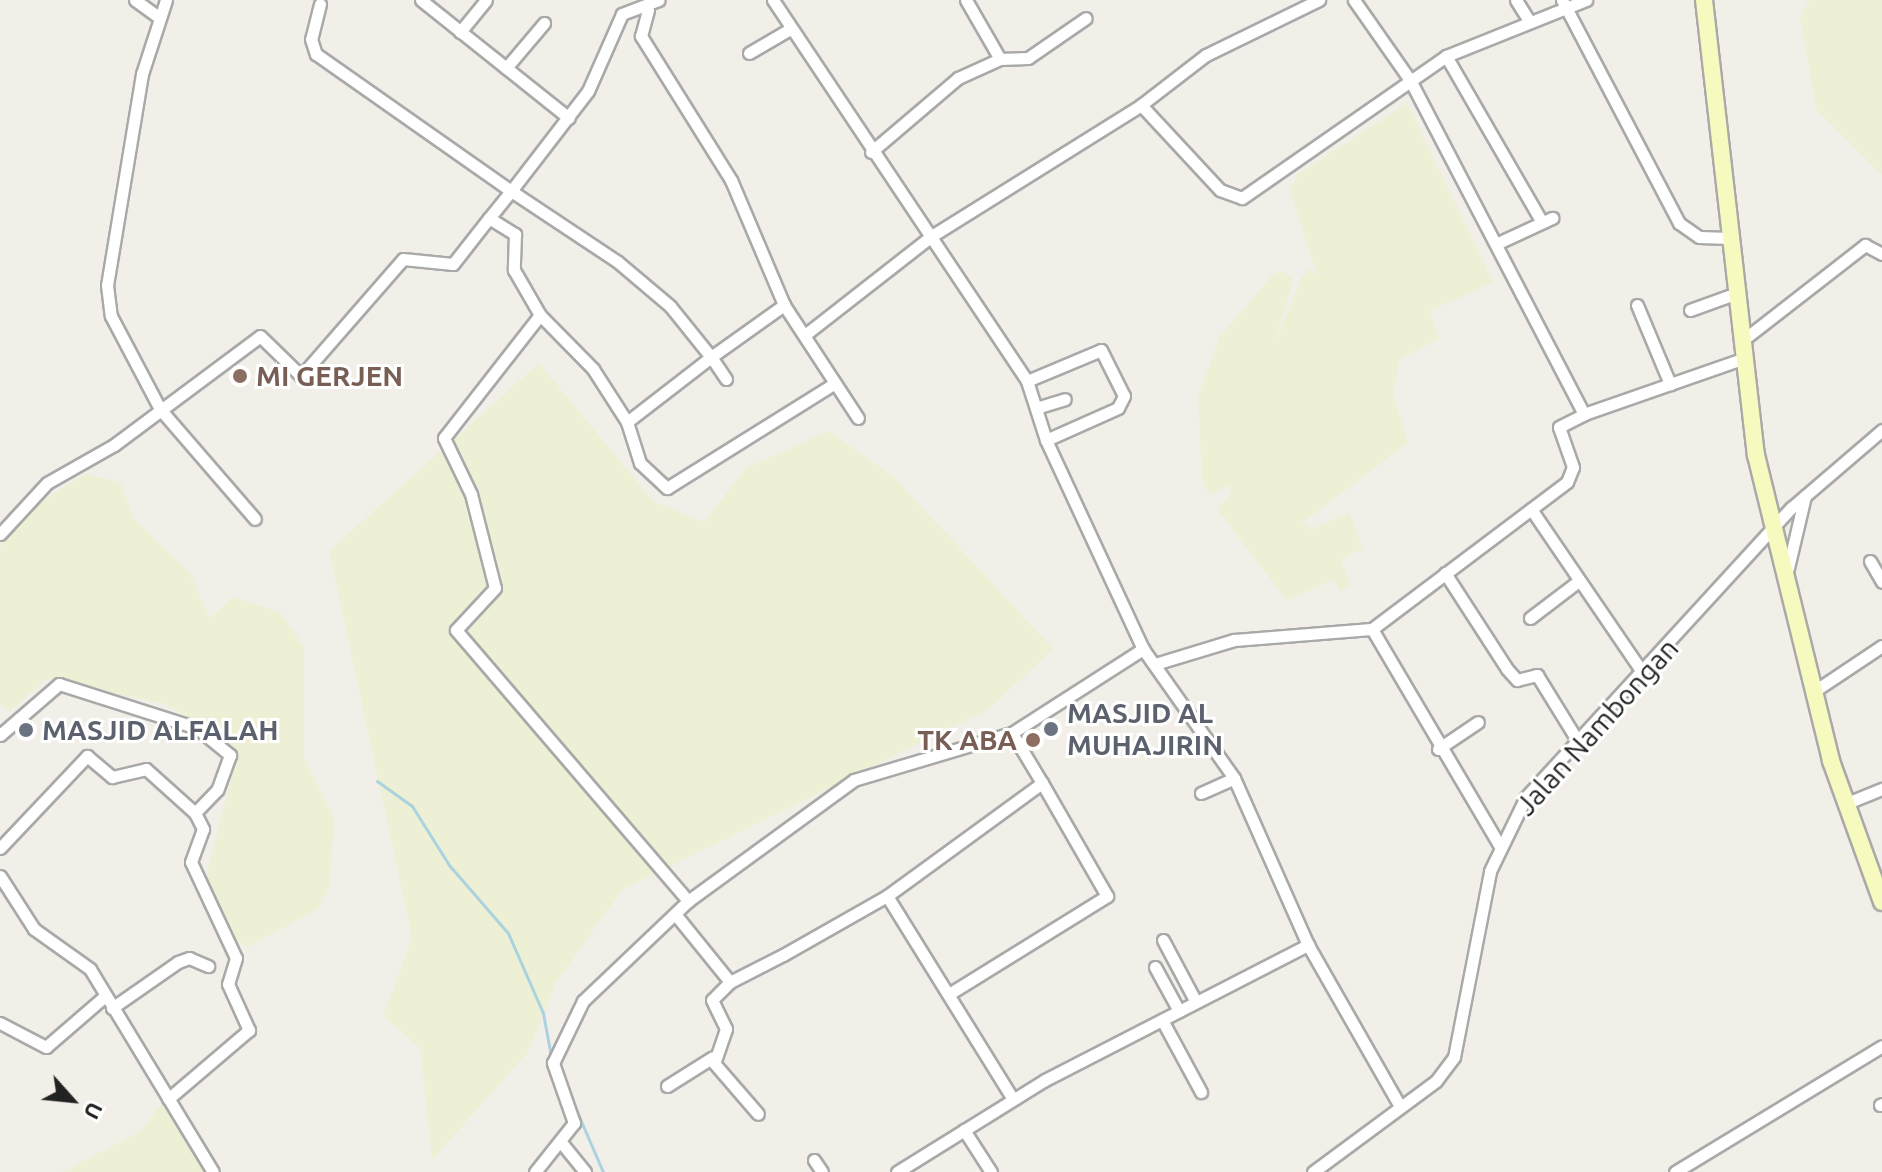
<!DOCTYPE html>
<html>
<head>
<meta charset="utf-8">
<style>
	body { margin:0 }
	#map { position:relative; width:1882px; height:1172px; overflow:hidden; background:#f2efe9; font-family:Ubuntu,sans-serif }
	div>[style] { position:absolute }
	.farmland>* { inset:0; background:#eef0d5 }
	.stream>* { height:3px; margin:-1.5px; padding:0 1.5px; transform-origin:1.5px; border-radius:1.5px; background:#aad3df }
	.roads { filter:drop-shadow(2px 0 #a9a9a9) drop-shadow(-2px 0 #a9a9a9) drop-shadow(0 2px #a9a9a9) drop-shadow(0 -2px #a9a9a9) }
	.street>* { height:11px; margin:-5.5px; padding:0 5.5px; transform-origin:5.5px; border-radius:5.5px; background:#fff }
	.secondary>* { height:16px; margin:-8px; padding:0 8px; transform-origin:8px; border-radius:8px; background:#f7fabf }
	.dots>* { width:22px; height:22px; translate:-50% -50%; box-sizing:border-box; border:4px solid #fff; border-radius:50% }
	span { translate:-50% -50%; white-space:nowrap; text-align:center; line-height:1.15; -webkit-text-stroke:6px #fff; paint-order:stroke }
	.education-label { font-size:28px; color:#785e54; font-weight:700 }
	.left { translate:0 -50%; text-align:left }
	.right { translate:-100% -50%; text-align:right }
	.worship-label { font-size:28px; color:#5b616d; font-weight:700 }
	.street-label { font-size:28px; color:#222 }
	.north { position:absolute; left:32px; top:1060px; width:80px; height:80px; -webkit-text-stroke:6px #fff; paint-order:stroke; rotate:117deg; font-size:22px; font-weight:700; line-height:32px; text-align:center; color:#222 }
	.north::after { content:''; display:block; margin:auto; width:28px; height:36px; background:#222; clip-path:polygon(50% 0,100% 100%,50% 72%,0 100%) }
</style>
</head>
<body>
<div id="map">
	<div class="farmland">
		<i style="clip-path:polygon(1809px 0,1882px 0,1882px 175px,1816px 109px,1800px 16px)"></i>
		<i style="clip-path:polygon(1407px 103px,1493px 282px,1430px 311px,1439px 339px,1400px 359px,1393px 393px,1408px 443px,1302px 523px,1312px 529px,1349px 512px,1363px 548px,1341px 560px,1351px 586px,1340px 591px,1334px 579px,1287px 601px,1217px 509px,1231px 494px,1230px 485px,1209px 495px,1202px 480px,1198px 396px,1219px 338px,1273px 274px,1284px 271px,1293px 280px,1275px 343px,1302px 277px,1309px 269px,1318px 277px,1290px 191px,1297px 175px)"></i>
		<i style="clip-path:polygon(539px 363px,654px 502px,704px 522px,746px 468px,829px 431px,895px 478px,1053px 649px,989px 709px,622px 890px,557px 981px,528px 1052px,432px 1160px,420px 1048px,383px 1016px,412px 938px,329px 551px)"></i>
		<i style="clip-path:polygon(85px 474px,120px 482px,135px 520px,190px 573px,210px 619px,232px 597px,281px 613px,304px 647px,304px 758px,334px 818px,330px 886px,317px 910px,247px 947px,222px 934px,206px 877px,233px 771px,187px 717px,166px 704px,45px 680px,11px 710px,0 704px,0 549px,14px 518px)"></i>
		<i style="clip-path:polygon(162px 1103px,204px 1172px,62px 1172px,141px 1131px)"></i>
	</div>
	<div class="stream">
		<i style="left:377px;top:781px;width:43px;rotate:35.5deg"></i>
		<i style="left:412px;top:806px;width:70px;rotate:57.9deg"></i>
		<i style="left:449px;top:865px;width:90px;rotate:49.1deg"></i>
		<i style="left:508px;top:933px;width:87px;rotate:66.4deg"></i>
		<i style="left:543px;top:1013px;width:44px;rotate:79.5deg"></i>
		<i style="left:568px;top:1091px;width:88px;rotate:66.6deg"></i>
	</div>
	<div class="roads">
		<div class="street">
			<i style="left:135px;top:0;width:29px;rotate:36deg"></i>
			<i style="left:166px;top:0;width:78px;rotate:108deg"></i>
			<i style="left:142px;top:74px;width:214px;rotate:99.4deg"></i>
			<i style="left:107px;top:285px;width:31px;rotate:83deg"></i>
			<i style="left:111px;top:316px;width:105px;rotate:62.2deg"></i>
			<i style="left:160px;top:409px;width:145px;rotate:49.2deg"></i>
			<i style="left:421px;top:0;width:189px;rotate:38.6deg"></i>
			<i style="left:773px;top:0;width:458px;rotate:56.3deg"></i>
			<i style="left:1027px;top:381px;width:62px;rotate:72.1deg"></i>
			<i style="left:1046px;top:440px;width:230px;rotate:65.1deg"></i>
			<i style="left:1143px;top:649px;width:158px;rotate:54.8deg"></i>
			<i style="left:1234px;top:778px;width:183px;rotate:66.1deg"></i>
			<i style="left:1308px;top:945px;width:185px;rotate:60.3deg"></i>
			<i style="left:1354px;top:0;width:98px;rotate:55deg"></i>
			<i style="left:1410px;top:80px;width:377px;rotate:62.5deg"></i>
			<i style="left:1584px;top:414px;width:170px;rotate:-19.2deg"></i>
			<i style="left:1516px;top:0;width:25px;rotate:58deg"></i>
			<i style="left:1562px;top:0;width:252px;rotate:62.3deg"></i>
			<i style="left:1679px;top:223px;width:24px;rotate:35deg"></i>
			<i style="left:1699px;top:237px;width:31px;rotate:2deg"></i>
			<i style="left:320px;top:4px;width:36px;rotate:104deg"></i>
			<i style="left:311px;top:39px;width:16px;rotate:72deg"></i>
			<i style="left:316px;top:54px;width:238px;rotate:35.1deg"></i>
			<i style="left:511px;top:191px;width:35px;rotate:129deg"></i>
			<i style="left:648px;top:10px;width:27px;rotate:105deg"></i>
			<i style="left:641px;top:36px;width:170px;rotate:58deg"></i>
			<i style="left:731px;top:180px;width:136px;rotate:67deg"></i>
			<i style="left:784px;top:305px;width:135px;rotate:56.8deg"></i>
			<i style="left:460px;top:32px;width:41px;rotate:-50.9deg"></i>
			<i style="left:749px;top:53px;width:48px;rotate:-30.3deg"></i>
			<i style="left:1446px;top:56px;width:192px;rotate:60deg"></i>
			<i style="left:1000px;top:59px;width:28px;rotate:-2deg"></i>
			<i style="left:1028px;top:58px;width:70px;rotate:-34.6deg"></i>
			<i style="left:506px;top:68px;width:59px;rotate:-49.8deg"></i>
			<i style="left:1141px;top:105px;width:82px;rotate:-37.6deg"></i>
			<i style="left:1206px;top:55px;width:126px;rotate:-26deg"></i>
			<i style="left:871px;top:152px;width:114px;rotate:-40.4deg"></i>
			<i style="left:958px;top:78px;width:46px;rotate:-24.3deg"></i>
			<i style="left:1000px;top:59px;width:68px;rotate:-120deg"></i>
			<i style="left:1498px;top:243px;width:60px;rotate:-24.8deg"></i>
			<i style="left:1637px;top:305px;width:86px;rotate:67.3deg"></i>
			<i style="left:1690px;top:310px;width:50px;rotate:-19.9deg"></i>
			<i style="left:540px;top:315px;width:156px;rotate:128deg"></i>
			<i style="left:444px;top:438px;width:62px;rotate:64.3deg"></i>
			<i style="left:471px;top:494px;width:97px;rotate:75.7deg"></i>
			<i style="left:495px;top:588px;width:57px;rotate:132.9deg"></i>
			<i style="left:456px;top:630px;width:357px;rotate:49.4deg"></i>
			<i style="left:806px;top:334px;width:157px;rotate:-38deg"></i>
			<i style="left:930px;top:237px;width:249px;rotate:-32deg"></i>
			<i style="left:1141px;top:105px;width:116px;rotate:47.1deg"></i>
			<i style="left:1220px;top:190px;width:23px;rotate:20deg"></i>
			<i style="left:1242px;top:198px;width:249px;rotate:-34.8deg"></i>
			<i style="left:1446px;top:56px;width:151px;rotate:-21.8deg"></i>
			<i style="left:1743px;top:340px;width:155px;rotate:-37.9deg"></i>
			<i style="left:1865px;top:245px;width:19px;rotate:28deg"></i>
			<i style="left:726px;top:379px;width:27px;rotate:-124deg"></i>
			<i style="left:711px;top:357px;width:90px;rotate:-35.5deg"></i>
			<i style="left:1027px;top:381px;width:80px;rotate:-22.7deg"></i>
			<i style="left:1101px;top:350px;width:51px;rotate:63.4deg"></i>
			<i style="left:1124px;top:396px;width:13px;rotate:117deg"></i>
			<i style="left:1118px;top:408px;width:79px;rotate:156deg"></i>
			<i style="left:1036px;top:408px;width:30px;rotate:-17deg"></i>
			<i style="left:627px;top:422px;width:43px;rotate:72.4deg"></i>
			<i style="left:640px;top:463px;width:37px;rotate:43deg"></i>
			<i style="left:667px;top:488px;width:198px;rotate:-32deg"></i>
			<i style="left:1531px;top:509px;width:199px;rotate:55.7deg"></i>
			<i style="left:0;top:534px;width:69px;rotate:-47.3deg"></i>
			<i style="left:47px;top:483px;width:77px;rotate:-29.6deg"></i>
			<i style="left:114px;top:445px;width:182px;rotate:-36.7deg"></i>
			<i style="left:260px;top:336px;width:57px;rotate:44.3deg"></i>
			<i style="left:301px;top:376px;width:155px;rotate:-48.9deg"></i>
			<i style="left:403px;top:259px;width:50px;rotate:5.7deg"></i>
			<i style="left:453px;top:264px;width:58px;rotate:-52deg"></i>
			<i style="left:489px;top:218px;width:31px;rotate:32deg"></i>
			<i style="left:515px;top:234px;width:36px;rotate:92deg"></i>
			<i style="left:514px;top:270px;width:52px;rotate:60deg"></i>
			<i style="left:540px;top:315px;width:76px;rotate:45.5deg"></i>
			<i style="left:593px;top:369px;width:63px;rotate:57.3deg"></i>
			<i style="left:627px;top:422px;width:106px;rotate:-37.7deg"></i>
			<i style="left:711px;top:357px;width:65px;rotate:-128.8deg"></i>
			<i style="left:670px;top:306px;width:68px;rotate:-139.8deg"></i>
			<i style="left:618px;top:262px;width:128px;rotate:-146.4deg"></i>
			<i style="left:511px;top:191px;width:126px;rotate:-52.4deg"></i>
			<i style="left:588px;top:91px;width:84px;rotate:-66.2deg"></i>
			<i style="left:622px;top:14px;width:39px;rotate:-21deg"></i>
			<i style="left:1870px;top:561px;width:24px;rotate:60deg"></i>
			<i style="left:1788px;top:568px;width:74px;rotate:-76.7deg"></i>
			<i style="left:1445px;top:573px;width:114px;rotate:57.1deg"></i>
			<i style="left:1507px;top:669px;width:15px;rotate:48deg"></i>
			<i style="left:1517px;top:680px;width:21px;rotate:-14deg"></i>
			<i style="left:1537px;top:675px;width:80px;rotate:58.3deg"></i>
			<i style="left:1530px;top:618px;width:58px;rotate:-37.3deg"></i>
			<i style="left:1372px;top:629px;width:252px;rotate:59.5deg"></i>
			<i style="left:1155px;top:664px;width:83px;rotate:-16.9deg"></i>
			<i style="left:1234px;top:640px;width:138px;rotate:-4.6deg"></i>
			<i style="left:1372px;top:629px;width:244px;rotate:-37deg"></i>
			<i style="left:1567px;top:482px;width:16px;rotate:-68deg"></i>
			<i style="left:1573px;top:467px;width:42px;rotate:-109.3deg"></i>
			<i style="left:1559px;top:427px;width:28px;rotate:-27deg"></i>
			<i style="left:1813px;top:692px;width:83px;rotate:-33.7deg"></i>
			<i style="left:0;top:735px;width:78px;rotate:-40.8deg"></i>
			<i style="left:59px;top:684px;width:145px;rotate:17.7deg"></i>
			<i style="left:197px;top:728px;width:43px;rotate:39.3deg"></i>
			<i style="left:230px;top:755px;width:37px;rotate:110deg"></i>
			<i style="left:217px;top:790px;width:32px;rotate:134deg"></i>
			<i style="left:195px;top:813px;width:18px;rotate:63deg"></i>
			<i style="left:203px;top:829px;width:35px;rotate:110deg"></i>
			<i style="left:191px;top:862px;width:106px;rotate:64.9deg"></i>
			<i style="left:236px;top:958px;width:27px;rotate:107deg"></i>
			<i style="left:228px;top:984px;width:51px;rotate:65.5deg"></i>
			<i style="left:249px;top:1030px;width:106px;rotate:139.6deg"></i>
			<i style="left:1438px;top:749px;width:48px;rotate:-34deg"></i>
			<i style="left:1201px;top:793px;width:36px;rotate:-24deg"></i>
			<i style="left:1847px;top:803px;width:38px;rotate:-22deg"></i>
			<i style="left:0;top:848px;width:127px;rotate:-46.6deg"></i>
			<i style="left:87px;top:756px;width:33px;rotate:40deg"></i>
			<i style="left:112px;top:777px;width:35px;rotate:-13deg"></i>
			<i style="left:146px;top:769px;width:66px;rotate:41.9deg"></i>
			<i style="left:0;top:876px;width:63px;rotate:57.3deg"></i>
			<i style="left:34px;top:929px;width:69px;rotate:35.5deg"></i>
			<i style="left:90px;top:969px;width:237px;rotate:58.8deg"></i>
			<i style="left:887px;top:896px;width:239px;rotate:58.2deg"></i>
			<i style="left:675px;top:914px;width:87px;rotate:51deg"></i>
			<i style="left:730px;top:982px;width:59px;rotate:-27deg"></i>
			<i style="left:783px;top:955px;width:120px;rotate:-29.6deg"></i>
			<i style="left:887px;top:896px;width:192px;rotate:-36.1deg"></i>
			<i style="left:1042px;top:783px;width:58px;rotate:-121deg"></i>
			<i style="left:1163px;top:940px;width:70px;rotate:62deg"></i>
			<i style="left:1155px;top:967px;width:50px;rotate:61.4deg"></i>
			<i style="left:730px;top:982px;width:25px;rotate:135deg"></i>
			<i style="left:712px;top:1000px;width:32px;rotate:64deg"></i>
			<i style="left:726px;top:1029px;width:36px;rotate:109deg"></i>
			<i style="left:714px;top:1063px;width:67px;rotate:49.2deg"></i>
			<i style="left:949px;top:994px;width:186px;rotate:-31.8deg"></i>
			<i style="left:1107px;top:896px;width:130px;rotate:-119.9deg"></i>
			<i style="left:112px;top:1008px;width:80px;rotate:-34.9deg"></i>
			<i style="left:178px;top:962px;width:12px;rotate:-20deg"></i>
			<i style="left:189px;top:958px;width:21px;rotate:23deg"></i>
			<i style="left:1162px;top:1020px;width:82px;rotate:61.6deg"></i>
			<i style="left:0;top:1023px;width:52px;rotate:27.6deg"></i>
			<i style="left:46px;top:1047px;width:78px;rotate:-40.8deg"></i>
			<i style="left:667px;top:1086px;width:54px;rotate:-32.2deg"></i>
			<i style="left:1880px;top:1105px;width:2px;rotate:-27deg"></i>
			<i style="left:964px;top:1130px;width:50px;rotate:57.3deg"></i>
			<i style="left:560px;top:1141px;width:40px;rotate:51deg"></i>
			<i style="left:814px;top:1160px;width:14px;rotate:56deg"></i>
			<i style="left:535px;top:1172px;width:63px;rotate:-51.5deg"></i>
			<i style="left:574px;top:1123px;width:64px;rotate:-109.3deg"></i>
			<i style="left:553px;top:1063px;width:69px;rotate:-64.2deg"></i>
			<i style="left:583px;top:1001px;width:145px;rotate:-43.6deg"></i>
			<i style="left:688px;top:901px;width:205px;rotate:-36.1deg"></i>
			<i style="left:854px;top:780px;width:165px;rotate:-16.6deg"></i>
			<i style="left:1012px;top:733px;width:156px;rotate:-32.7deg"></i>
			<i style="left:897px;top:1172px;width:174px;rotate:-31.9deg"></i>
			<i style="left:1045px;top:1080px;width:296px;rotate:-27.2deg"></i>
			<i style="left:1313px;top:1172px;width:153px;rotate:-36.5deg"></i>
			<i style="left:1436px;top:1081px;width:30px;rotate:-53deg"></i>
			<i style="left:1454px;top:1057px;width:189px;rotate:-79deg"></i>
			<i style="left:1490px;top:871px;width:82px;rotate:-64.1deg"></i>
			<i style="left:1526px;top:797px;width:392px;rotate:-47.5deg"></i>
			<i style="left:1791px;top:508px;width:120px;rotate:-40.6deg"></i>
			<i style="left:1675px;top:1172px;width:242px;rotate:-31.3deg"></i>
		</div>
		<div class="secondary">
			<i style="left:1704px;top:0;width:458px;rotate:83.5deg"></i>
			<i style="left:1756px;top:455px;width:315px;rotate:76.2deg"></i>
			<i style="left:1831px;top:761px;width:150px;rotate:70.1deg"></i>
		</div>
	</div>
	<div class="dots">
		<i style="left:240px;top:376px;background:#8d6e63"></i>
		<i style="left:1051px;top:729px;background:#6b7280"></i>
		<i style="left:26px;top:730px;background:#6b7280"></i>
		<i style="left:1033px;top:740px;background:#8d6e63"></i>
	</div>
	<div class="education-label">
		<span class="left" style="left:256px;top:376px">MI GERJEN</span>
		<span class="right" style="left:1017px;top:740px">TK ABA</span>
	</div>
	<div class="worship-label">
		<span class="left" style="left:1067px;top:729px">MASJID AL<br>MUHAJIRIN</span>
		<span class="left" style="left:42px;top:730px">MASJID ALFALAH</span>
	</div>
	<div class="street-label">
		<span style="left:1597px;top:727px;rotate:-48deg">Jalan Nambongan</span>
	</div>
	<div class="north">U</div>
</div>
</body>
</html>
